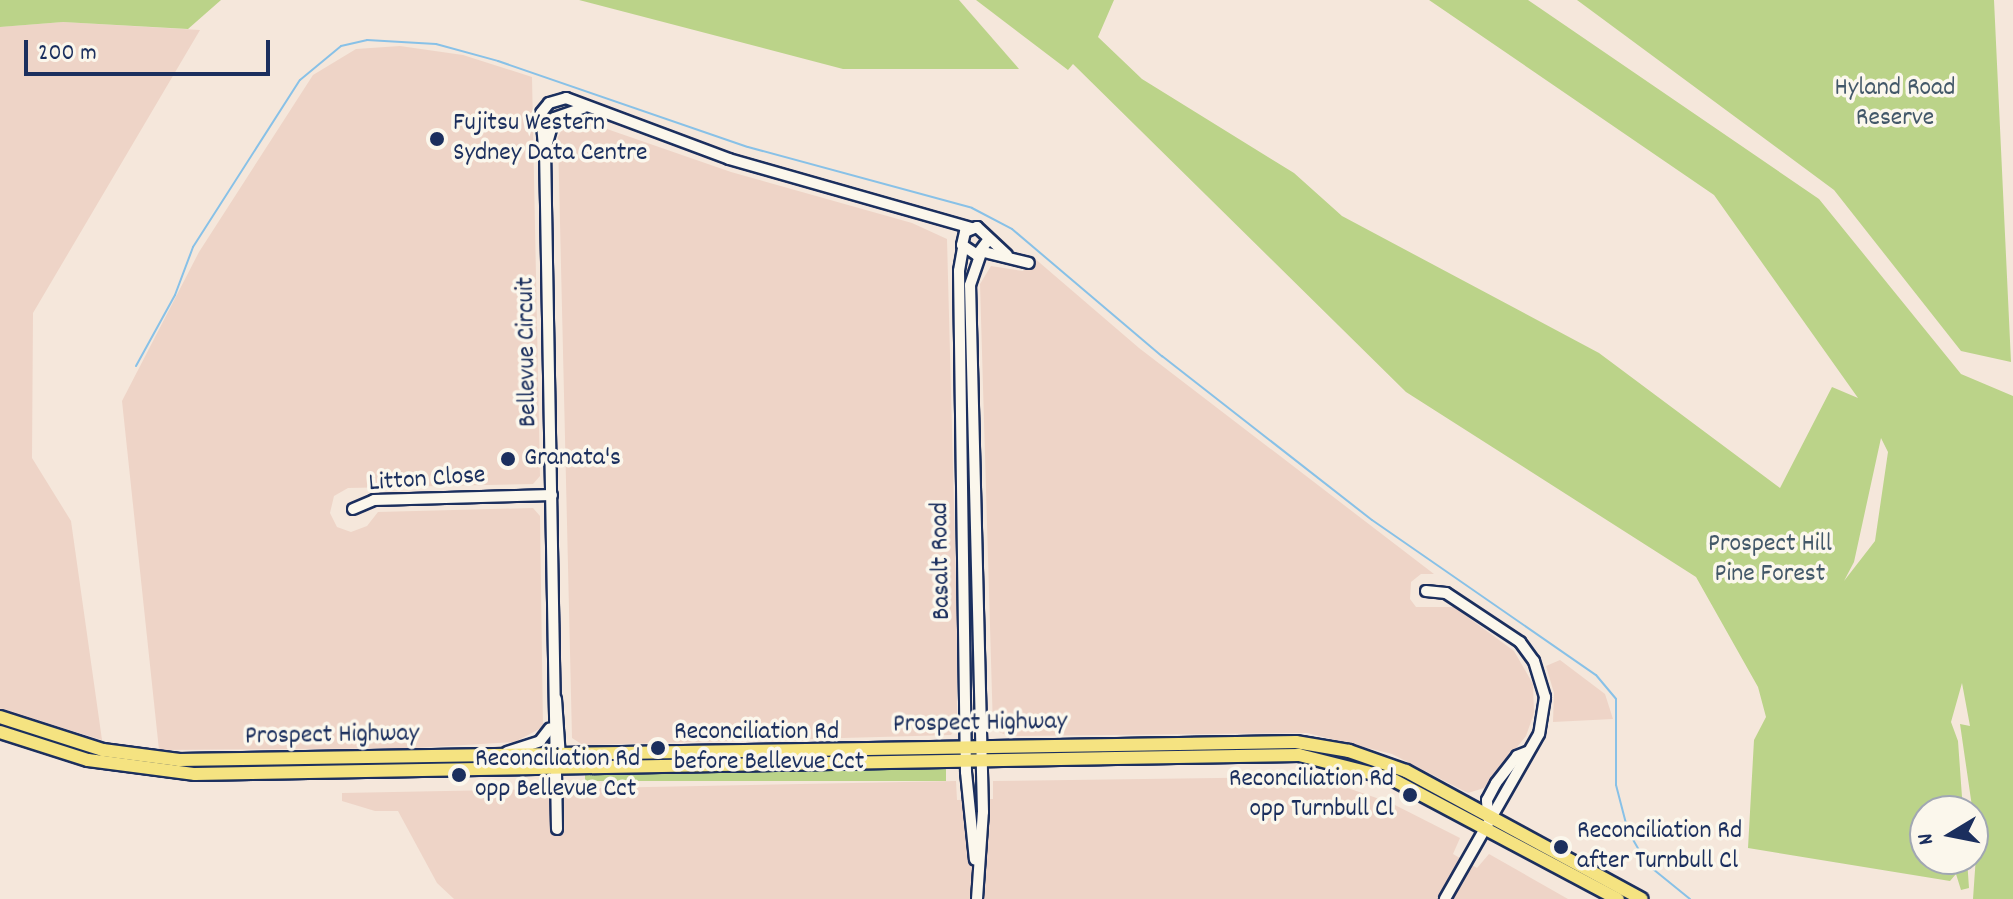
<!DOCTYPE html>
<html>
<head>
<meta charset="utf-8">
<style>
	body { margin:0 }
	#map { position:relative; width:2013px; height:899px; overflow:hidden; background:#f5e7db; font-family:Dekko,sans-serif }
	div>[style] { position:absolute }
	.built>* { inset:0; background:#eed4c7 }
	.green>* { inset:0; background:#bbd389; transform-origin:0 0 }
	.stream>* { height:2px; margin:-1px; padding:0 1px; transform-origin:1px; border-radius:1px; background:#88c1e7 }
	.roads { filter:drop-shadow(2px 0 #1b2f5e) drop-shadow(-2px 0 #1b2f5e) drop-shadow(0 2px #1b2f5e) drop-shadow(0 -2px #1b2f5e) }
	.minor>* { height:10px; margin:-5px; padding:0 5px; transform-origin:5px; border-radius:5px; background:#fbf7ec }
	.major>* { height:12px; margin:-6px; padding:0 6px; transform-origin:6px; border-radius:6px; background:#f5e381 }
	.dots>* { width:22px; height:22px; translate:-50% -50%; box-sizing:border-box; border:4px solid #fbf7ec; border-radius:50% }
	span { translate:-50% -50%; white-space:nowrap; text-align:center; line-height:1.15; -webkit-text-stroke:7px #fbf7ec; paint-order:stroke }
	.park-label { font-size:26px; color:#435869 }
	.poi-label { font-size:26px; color:#1b2f5e }
	.left { translate:0 -50%; text-align:left }
	.right { translate:-100% -50%; text-align:right }
	.street-label { font-size:26px; color:#1b2f5e }
	.north { position:absolute; left:1909px; top:795px; width:80px; height:80px; box-sizing:border-box; background:#fbf7ec; border:2px solid #a1a7b3; border-radius:50%; rotate:260deg; font-size:22px; font-weight:700; line-height:32px; text-align:center; color:#1b2f5e }
	.north::after { content:''; display:block; margin:auto; width:28px; height:36px; background:#1b2f5e; clip-path:polygon(50% 0,100% 100%,50% 72%,0 100%) }
	.scale { position:absolute; left:24px; top:40px; width:246px; height:36px; box-sizing:border-box; border:4px solid #1b2f5e; border-top:0; padding-left:10px; font-size:24px; line-height:28px; white-space:nowrap; color:#1b2f5e; -webkit-text-stroke:6px #fbf7ec; paint-order:stroke }
</style>
</head>
<body>
<div id="map">
	<div class="built">
		<i style="clip-path:polygon(63px 22px,200px 30px,33px 313px,32px 458px,71px 521px,102px 740px,0 709px,0 27px)"></i>
		<i style="clip-path:polygon(400px 46px,463px 55px,532px 77px,540px 476px,533px 484px,348px 488px,334px 496px,330px 513px,337px 527px,351px 532px,367px 526px,378px 512px,533px 508px,540px 516px,543px 727px,515px 742px,415px 748px,159px 750px,122px 401px,199px 252px,313px 75px,356px 49px)"></i>
		<i style="clip-path:polygon(581px 120px,731px 172px,912px 223px,947px 239px,957px 621px,957px 726px,951px 735px,583px 745px,572px 738px,558px 137px,565px 123px)"></i>
		<i style="clip-path:polygon(1033px 257px,1139px 348px,1434px 574px,1421px 574px,1411px 582px,1410px 599px,1416px 607px,1454px 607px,1514px 651px,1533px 684px,1534px 713px,1526px 736px,1484px 788px,1468px 793px,1392px 754px,1307px 733px,1008px 736px,993px 729px,980px 284px,991px 266px,1023px 271px)"></i>
		<i style="clip-path:polygon(1560px 660px,1605px 694px,1613px 719px,1553px 722px,1554px 693px,1546px 666px)"></i>
		<i style="clip-path:polygon(1286px 777px,1339px 785px,1391px 803px,1460px 838px,1453px 854px,1477px 868px,1489px 854px,1568px 899px,454px 899px,437px 883px,398px 811px,375px 811px,342px 801px,342px 793px,956px 781px,957px 800px,993px 799px,993px 781px)"></i>
	</div>
	<div class="green">
		<i style="clip-path:polygon(0 0,221px 0,188px 29px,63px 22px,0 27px)"></i>
		<i style="clip-path:polygon(579px 0,959px 0,1019px 69px,843px 69px)"></i>
		<i style="clip-path:polygon(evenodd,976px 0,1114px 0,1098px 37px,1142px 79px,1294px 173px,1342px 216px,1599px 353px,1780px 488px,1832px 387px,1858px 398px,1714px 195px,1429px 0,1528px 0,1819px 199px,1961px 374px,2013px 396px,2013px 899px,1973px 899px,1977px 841px,1960px 724px,1970px 726px,1962px 683px,1951px 722px,1958px 741px,1963px 811px,1925px 811px,1925px 859px,1967px 859px,1969px 888px,1961px 890px,1956px 874px,1950px 881px,1748px 848px,1754px 740px,1766px 717px,1758px 687px,1696px 577px,1406px 392px,1073px 64px,1068px 70px,976px 0,1881px 438px,1888px 452px,1875px 541px,1844px 581px,1854px 562px,1881px 438px)"></i>
		<i style="clip-path:polygon(1577px 0,1994px 0,2011px 362px,1961px 351px,1834px 190px)"></i>
		<i style="left:946px;top:765px;width:16px;height:361px;rotate:90deg"></i>
	</div>
	<div class="stream">
		<i style="left:136px;top:366px;width:81px;rotate:-61.2deg"></i>
		<i style="left:175px;top:295px;width:51px;rotate:-69.4deg"></i>
		<i style="left:193px;top:247px;width:198px;rotate:-57.4deg"></i>
		<i style="left:300px;top:80px;width:53px;rotate:-39.7deg"></i>
		<i style="left:341px;top:46px;width:27px;rotate:-13deg"></i>
		<i style="left:367px;top:40px;width:69px;rotate:3.3deg"></i>
		<i style="left:436px;top:44px;width:64px;rotate:15.3deg"></i>
		<i style="left:498px;top:61px;width:264px;rotate:19deg"></i>
		<i style="left:748px;top:147px;width:232px;rotate:15.2deg"></i>
		<i style="left:972px;top:208px;width:45px;rotate:27.7deg"></i>
		<i style="left:1012px;top:229px;width:197px;rotate:40.3deg"></i>
		<i style="left:1162px;top:356px;width:266px;rotate:38deg"></i>
		<i style="left:1372px;top:520px;width:272px;rotate:34.7deg"></i>
		<i style="left:1596px;top:675px;width:31px;rotate:50deg"></i>
		<i style="left:1616px;top:699px;width:86px;rotate:90deg"></i>
		<i style="left:1616px;top:785px;width:48px;rotate:75.4deg"></i>
		<i style="left:1628px;top:831px;width:39px;rotate:60deg"></i>
		<i style="left:1648px;top:865px;width:54px;rotate:39deg"></i>
	</div>
	<div class="roads">
		<div class="minor">
			<i style="left:544px;top:147px;width:34px;rotate:-95deg"></i>
			<i style="left:541px;top:113px;width:13px;rotate:-51deg"></i>
			<i style="left:549px;top:103px;width:18px;rotate:-16deg"></i>
			<i style="left:566px;top:98px;width:174px;rotate:20.5deg"></i>
			<i style="left:729px;top:159px;width:253px;rotate:15.9deg"></i>
			<i style="left:989px;top:239px;width:20px;rotate:127deg"></i>
			<i style="left:977px;top:255px;width:18px;rotate:-146deg"></i>
			<i style="left:962px;top:245px;width:13px;rotate:-77deg"></i>
			<i style="left:965px;top:232px;width:13px;rotate:-23deg"></i>
			<i style="left:977px;top:227px;width:41px;rotate:43deg"></i>
			<i style="left:963px;top:248px;width:23px;rotate:100deg"></i>
			<i style="left:959px;top:271px;width:501px;rotate:89.2deg"></i>
			<i style="left:966px;top:772px;width:88px;rotate:84.2deg"></i>
			<i style="left:984px;top:252px;width:46px;rotate:13.7deg"></i>
			<i style="left:353px;top:509px;width:23px;rotate:-23deg"></i>
			<i style="left:374px;top:500px;width:178px;rotate:-1.6deg"></i>
			<i style="left:1426px;top:591px;width:20px;rotate:6deg"></i>
			<i style="left:1446px;top:593px;width:89px;rotate:33.5deg"></i>
			<i style="left:1520px;top:642px;width:24px;rotate:54deg"></i>
			<i style="left:1534px;top:661px;width:38px;rotate:73deg"></i>
			<i style="left:1545px;top:697px;width:37px;rotate:99deg"></i>
			<i style="left:1539px;top:734px;width:190px;rotate:119.7deg"></i>
			<i style="left:556px;top:699px;width:59px;rotate:86.1deg"></i>
			<i style="left:507px;top:752px;width:35px;rotate:-18deg"></i>
			<i style="left:540px;top:741px;width:16px;rotate:-52deg"></i>
			<i style="left:1488px;top:815px;width:15px;rotate:-94deg"></i>
			<i style="left:1487px;top:800px;width:19px;rotate:-62deg"></i>
			<i style="left:1496px;top:783px;width:34px;rotate:-52deg"></i>
			<i style="left:1517px;top:756px;width:11px;rotate:-22deg"></i>
			<i style="left:557px;top:829px;width:679px;rotate:-91.01deg"></i>
			<i style="left:545px;top:150px;width:33px;rotate:-74deg"></i>
			<i style="left:554px;top:118px;width:31px;rotate:-19deg"></i>
			<i style="left:977px;top:899px;width:87px;rotate:-86.1deg"></i>
			<i style="left:983px;top:812px;width:527px;rotate:-91.41deg"></i>
			<i style="left:970px;top:285px;width:34px;rotate:-71deg"></i>
		</div>
		<div class="major">
			<i style="left:0;top:717px;width:108px;rotate:17.8deg"></i>
			<i style="left:103px;top:750px;width:77px;rotate:7.5deg"></i>
			<i style="left:179px;top:760px;width:1117px;rotate:-0.92deg"></i>
			<i style="left:1296px;top:742px;width:54px;rotate:9.6deg"></i>
			<i style="left:1349px;top:751px;width:60px;rotate:19.3deg"></i>
			<i style="left:1406px;top:771px;width:268px;rotate:28.5deg"></i>
			<i style="left:0;top:732px;width:92px;rotate:17.7deg"></i>
			<i style="left:88px;top:760px;width:108px;rotate:7.5deg"></i>
			<i style="left:195px;top:774px;width:1104px;rotate:-0.99deg"></i>
			<i style="left:1299px;top:755px;width:94px;rotate:14.2deg"></i>
			<i style="left:1390px;top:778px;width:258px;rotate:28deg"></i>
		</div>
	</div>
	<div class="dots">
		<i style="left:437px;top:139px;background:#1b2f5e"></i>
		<i style="left:508px;top:459px;background:#1b2f5e"></i>
		<i style="left:658px;top:748px;background:#1b2f5e"></i>
		<i style="left:459px;top:775px;background:#1b2f5e"></i>
		<i style="left:1410px;top:795px;background:#1b2f5e"></i>
		<i style="left:1561px;top:847px;background:#1b2f5e"></i>
	</div>
	<div class="park-label">
		<span style="left:1895px;top:104px">Hyland Road<br>Reserve</span>
		<span style="left:1770px;top:560px">Prospect Hill<br>Pine Forest</span>
	</div>
	<div class="poi-label">
		<span class="left" style="left:453px;top:139px">Fujitsu Western<br>Sydney Data Centre</span>
		<span class="left" style="left:524px;top:459px">Granata's</span>
		<span class="left" style="left:674px;top:748px">Reconciliation Rd<br>before Bellevue Cct</span>
		<span class="left" style="left:475px;top:775px">Reconciliation Rd<br>opp Bellevue Cct</span>
		<span class="right" style="left:1394px;top:795px">Reconciliation Rd<br>opp Turnbull Cl</span>
		<span class="left" style="left:1577px;top:847px">Reconciliation Rd<br>after Turnbull Cl</span>
	</div>
	<div class="street-label">
		<span style="left:528px;top:352px;rotate:-91deg">Bellevue Circuit</span>
		<span style="left:427px;top:480px;rotate:-4deg">Litton Close</span>
		<span style="left:942px;top:561px;rotate:-91deg">Basalt Road</span>
		<span style="left:980px;top:724px;rotate:-1deg">Prospect Highway</span>
		<span style="left:332px;top:736px;rotate:-1deg">Prospect Highway</span>
	</div>
	<div class="north">N</div>
	<div class="scale">200 m</div>
</div>
</body>
</html>
